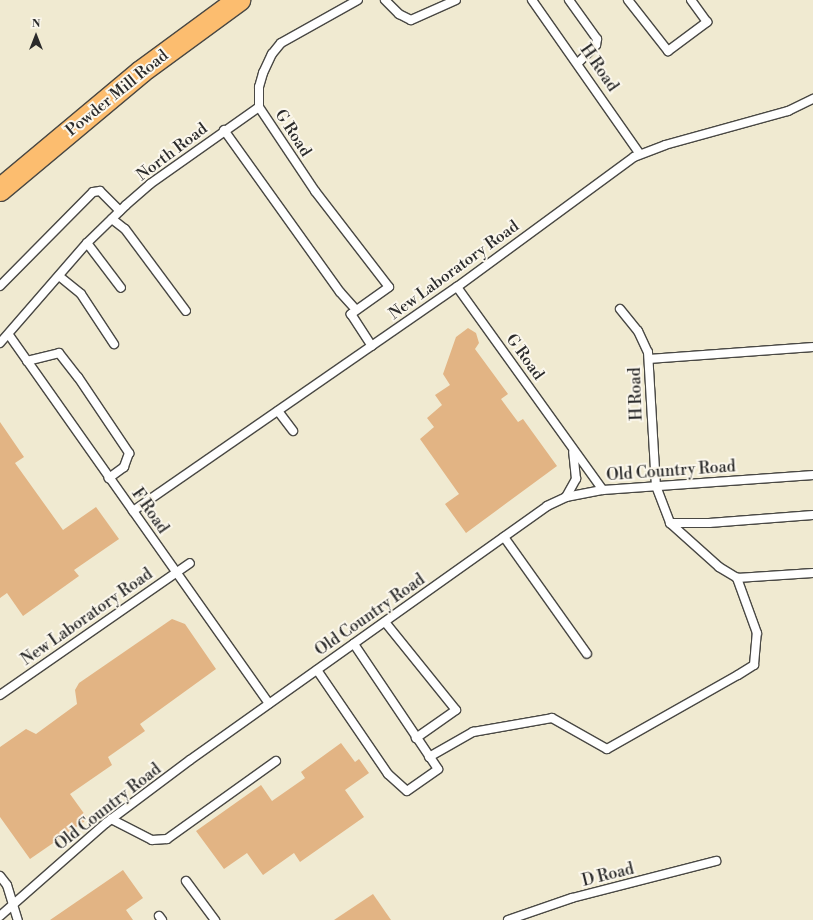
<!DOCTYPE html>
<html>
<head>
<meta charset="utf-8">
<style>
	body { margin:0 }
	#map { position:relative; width:813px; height:920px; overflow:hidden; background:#f0ead1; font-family:"Libre Bodoni",serif }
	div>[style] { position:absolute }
	.building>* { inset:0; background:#e2b484 }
	.roads { filter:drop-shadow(1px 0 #494844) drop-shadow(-1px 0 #494844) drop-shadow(0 1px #494844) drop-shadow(0 -1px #494844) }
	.lane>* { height:8px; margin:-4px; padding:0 4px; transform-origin:4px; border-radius:4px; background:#fff }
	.highway>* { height:22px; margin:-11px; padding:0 11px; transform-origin:11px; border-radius:11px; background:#fcbd6f }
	span { translate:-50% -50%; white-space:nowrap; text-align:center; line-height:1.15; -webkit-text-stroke:4px #fbf7ec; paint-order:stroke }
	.street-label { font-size:16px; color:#2b2b2b }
	.north { position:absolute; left:16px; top:16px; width:40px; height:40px; -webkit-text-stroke:3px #fbf7ec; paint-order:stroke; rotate:0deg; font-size:11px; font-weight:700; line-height:16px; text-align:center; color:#2b2b2b }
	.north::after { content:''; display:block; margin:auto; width:14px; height:18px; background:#2b2b2b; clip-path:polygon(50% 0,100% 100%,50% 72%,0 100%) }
</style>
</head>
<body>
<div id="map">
	<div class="building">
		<i style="clip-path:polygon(468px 328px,476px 333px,479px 343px,475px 349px,508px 394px,501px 399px,518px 422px,523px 419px,557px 466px,466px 533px,445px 504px,459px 494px,420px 439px,434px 427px,427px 418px,442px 405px,435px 395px,450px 385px,443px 374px,456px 337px)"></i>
		<i style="clip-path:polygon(0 422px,24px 457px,15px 463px,63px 530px,96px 507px,119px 539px,74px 570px,79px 576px,23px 616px,7px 593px,0 598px)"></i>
		<i style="clip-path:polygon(172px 619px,185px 624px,216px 669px,140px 724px,145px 731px,108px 757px,112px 765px,70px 794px,88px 819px,30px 859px,0 817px,0 747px,26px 729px,36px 734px,77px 704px,75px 690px,79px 683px)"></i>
		<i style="clip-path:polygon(341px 743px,355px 762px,359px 759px,369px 773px,345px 790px,364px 817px,300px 862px,294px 853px,263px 875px,247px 853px,224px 869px,196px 831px,261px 785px,272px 801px,305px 778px,301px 772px)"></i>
		<i style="clip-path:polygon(123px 870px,143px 898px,126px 910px,133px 920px,50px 920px)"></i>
		<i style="clip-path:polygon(373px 894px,391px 920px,334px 920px)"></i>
	</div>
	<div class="roads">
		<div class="lane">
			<i style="left:385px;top:0;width:20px;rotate:45deg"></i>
			<i style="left:399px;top:14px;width:13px;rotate:27deg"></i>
			<i style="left:411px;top:20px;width:49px;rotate:-24deg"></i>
			<i style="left:532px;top:0;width:188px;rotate:55deg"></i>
			<i style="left:569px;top:0;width:48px;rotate:54.3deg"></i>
			<i style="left:597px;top:39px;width:6px;rotate:99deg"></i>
			<i style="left:596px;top:45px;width:25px;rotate:135deg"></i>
			<i style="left:628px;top:0;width:65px;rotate:51.9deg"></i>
			<i style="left:668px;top:51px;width:49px;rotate:-36.6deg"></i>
			<i style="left:707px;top:22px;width:27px;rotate:-126deg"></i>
			<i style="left:259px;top:107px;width:101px;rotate:56.3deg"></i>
			<i style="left:315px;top:191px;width:121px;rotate:52.4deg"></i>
			<i style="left:389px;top:287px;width:47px;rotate:144.6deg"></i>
			<i style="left:351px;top:314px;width:38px;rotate:57deg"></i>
			<i style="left:224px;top:130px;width:199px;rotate:54.4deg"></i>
			<i style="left:340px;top:292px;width:24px;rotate:48deg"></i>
			<i style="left:112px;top:219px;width:16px;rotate:38deg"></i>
			<i style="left:125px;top:229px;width:102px;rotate:53.4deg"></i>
			<i style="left:87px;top:243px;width:56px;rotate:52.9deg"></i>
			<i style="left:59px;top:276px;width:28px;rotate:39deg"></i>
			<i style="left:81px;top:294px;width:60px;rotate:56.6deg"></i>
			<i style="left:0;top:286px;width:132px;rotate:-45.3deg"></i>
			<i style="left:93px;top:192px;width:7px;rotate:-8deg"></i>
			<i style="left:100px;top:191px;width:28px;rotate:45deg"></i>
			<i style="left:457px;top:287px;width:250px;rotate:54.3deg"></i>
			<i style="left:620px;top:309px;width:28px;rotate:51deg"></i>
			<i style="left:638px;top:331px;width:23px;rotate:65deg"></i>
			<i style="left:648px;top:352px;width:134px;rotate:86.6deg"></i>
			<i style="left:656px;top:486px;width:40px;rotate:69deg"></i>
			<i style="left:670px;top:523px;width:66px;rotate:41.9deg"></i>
			<i style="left:719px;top:567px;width:21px;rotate:31deg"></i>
			<i style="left:737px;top:578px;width:76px;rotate:-3.8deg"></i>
			<i style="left:9px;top:335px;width:451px;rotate:54.8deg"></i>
			<i style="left:0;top:343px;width:133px;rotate:-49deg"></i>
			<i style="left:87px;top:243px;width:54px;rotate:-44.3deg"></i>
			<i style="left:126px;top:205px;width:32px;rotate:-41deg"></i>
			<i style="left:150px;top:184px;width:133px;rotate:-35.2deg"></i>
			<i style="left:259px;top:107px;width:20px;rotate:-90deg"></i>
			<i style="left:259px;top:87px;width:15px;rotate:-74deg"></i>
			<i style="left:263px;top:73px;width:21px;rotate:-65deg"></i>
			<i style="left:272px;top:54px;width:14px;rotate:-51deg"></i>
			<i style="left:281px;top:43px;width:88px;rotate:-29.2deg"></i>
			<i style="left:649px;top:359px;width:164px;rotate:-4.2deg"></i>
			<i style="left:27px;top:361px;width:33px;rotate:-14deg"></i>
			<i style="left:59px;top:353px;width:31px;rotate:52deg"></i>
			<i style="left:78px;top:377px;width:92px;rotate:56.1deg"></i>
			<i style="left:129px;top:453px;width:15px;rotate:110deg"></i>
			<i style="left:124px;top:467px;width:19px;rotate:144deg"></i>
			<i style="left:278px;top:411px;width:25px;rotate:53deg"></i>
			<i style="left:566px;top:497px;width:21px;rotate:-61deg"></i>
			<i style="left:576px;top:479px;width:27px;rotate:-96deg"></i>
			<i style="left:133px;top:511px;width:394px;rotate:-34.7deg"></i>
			<i style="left:457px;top:287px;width:220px;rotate:-36.3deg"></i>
			<i style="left:634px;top:157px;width:33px;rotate:-21deg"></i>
			<i style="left:665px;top:145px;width:128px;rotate:-15.5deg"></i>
			<i style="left:788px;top:111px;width:28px;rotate:-26deg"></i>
			<i style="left:670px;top:523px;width:39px"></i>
			<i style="left:709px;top:523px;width:104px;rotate:-4.4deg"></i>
			<i style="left:504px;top:537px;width:143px;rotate:54.6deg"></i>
			<i style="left:385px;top:622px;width:113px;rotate:51.1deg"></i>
			<i style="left:456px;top:710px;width:49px;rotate:145deg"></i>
			<i style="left:317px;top:670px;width:126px;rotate:55.7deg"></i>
			<i style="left:388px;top:774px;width:25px;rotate:42deg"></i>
			<i style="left:407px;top:791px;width:38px;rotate:-35deg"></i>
			<i style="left:438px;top:769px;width:151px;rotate:-123.9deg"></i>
			<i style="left:0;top:695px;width:231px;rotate:-34.8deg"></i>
			<i style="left:429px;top:757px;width:51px;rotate:-29.6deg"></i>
			<i style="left:473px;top:732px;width:80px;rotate:-10deg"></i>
			<i style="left:552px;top:718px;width:63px;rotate:29.4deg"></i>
			<i style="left:607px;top:749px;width:150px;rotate:-29.5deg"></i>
			<i style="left:738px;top:675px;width:19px;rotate:-32deg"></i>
			<i style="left:754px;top:665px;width:32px;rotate:-85deg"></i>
			<i style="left:757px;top:633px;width:59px;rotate:-110deg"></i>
			<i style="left:111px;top:819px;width:46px;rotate:27.1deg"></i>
			<i style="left:152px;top:840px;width:15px;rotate:-4deg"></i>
			<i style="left:167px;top:839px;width:134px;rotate:-35.6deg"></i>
			<i style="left:0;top:876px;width:11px;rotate:52deg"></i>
			<i style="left:7px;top:885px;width:37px;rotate:73deg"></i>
			<i style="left:186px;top:881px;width:49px;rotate:53.4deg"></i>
			<i style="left:0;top:916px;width:141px;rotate:-41.3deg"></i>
			<i style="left:106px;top:823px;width:105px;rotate:-36.9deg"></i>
			<i style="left:190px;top:760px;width:438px;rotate:-35.4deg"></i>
			<i style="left:547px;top:506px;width:21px;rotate:-25deg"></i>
			<i style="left:566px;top:497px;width:38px;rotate:-11deg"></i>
			<i style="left:603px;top:490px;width:211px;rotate:-4.1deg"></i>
			<i style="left:159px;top:916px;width:5px;rotate:53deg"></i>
			<i style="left:508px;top:920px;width:68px;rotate:-19deg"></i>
			<i style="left:572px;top:898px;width:149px;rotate:-14.4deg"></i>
		</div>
		<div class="highway">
			<i style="left:0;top:190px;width:184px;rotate:-39.9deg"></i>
			<i style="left:141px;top:72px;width:122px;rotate:-36.3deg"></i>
		</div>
	</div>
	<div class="street-label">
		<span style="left:599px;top:68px;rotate:55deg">H Road</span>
		<span style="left:117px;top:93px;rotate:-39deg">Powder Mill Road</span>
		<span style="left:293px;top:133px;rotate:57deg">G Road</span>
		<span style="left:172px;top:152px;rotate:-37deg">North Road</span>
		<span style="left:454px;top:270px;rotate:-36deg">New Laboratory Road</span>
		<span style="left:525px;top:357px;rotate:54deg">G Road</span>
		<span style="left:636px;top:394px;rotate:-92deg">H Road</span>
		<span style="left:671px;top:471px;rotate:-4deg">Old Country Road</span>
		<span style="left:150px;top:511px;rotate:55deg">F Road</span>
		<span style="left:370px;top:615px;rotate:-35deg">Old Country Road</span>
		<span style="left:87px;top:617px;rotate:-35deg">New Laboratory Road</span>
		<span style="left:108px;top:807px;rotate:-38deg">Old Country Road</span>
		<span style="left:608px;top:875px;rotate:-14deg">D Road</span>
	</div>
	<div class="north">N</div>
</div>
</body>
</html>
